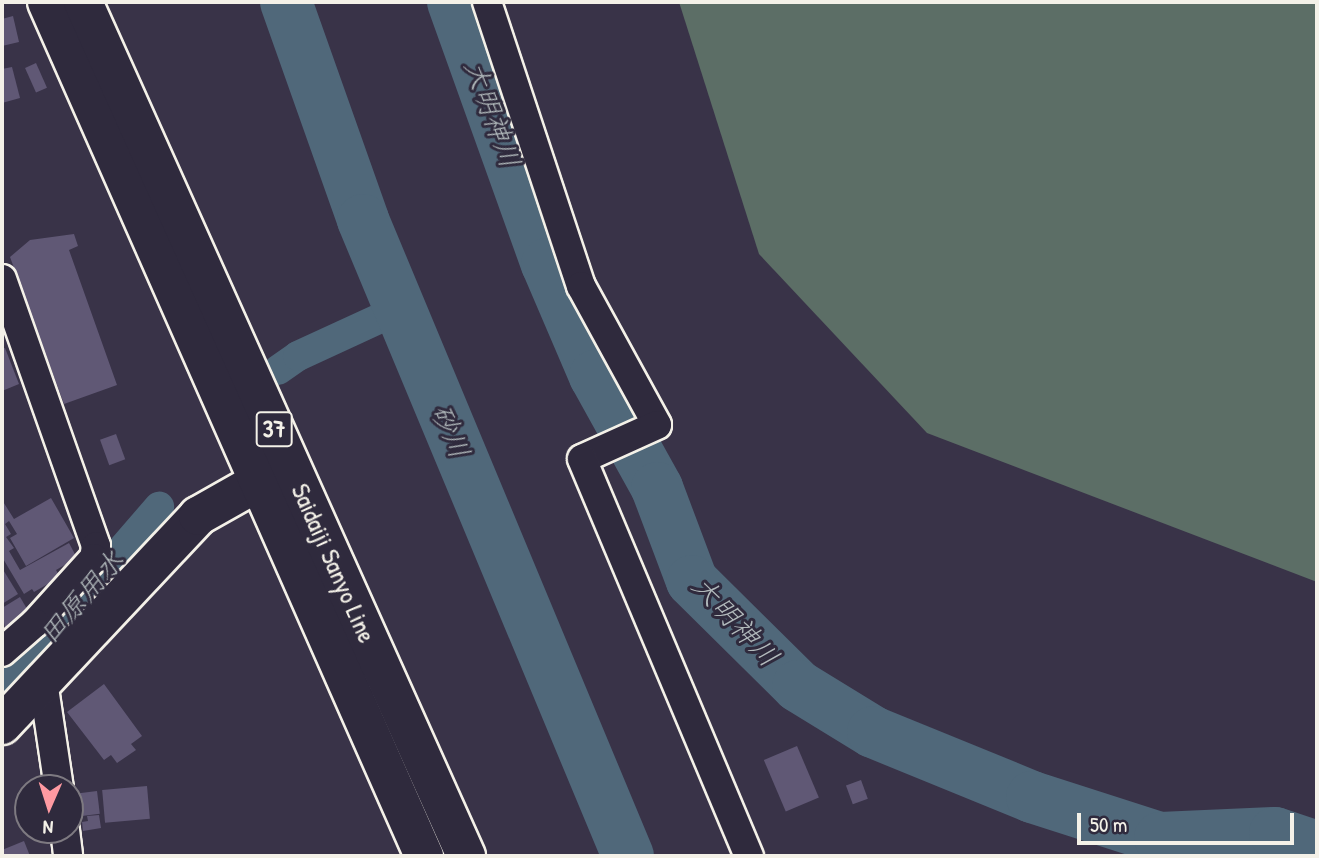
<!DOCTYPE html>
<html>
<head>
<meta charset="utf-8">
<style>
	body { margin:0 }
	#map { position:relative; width:1319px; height:858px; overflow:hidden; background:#393348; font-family:"Patrick Hand","Klee One",sans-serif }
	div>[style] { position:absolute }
	.green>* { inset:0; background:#5c6e66 }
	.canal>* { height:30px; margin:-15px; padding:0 15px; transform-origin:15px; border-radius:15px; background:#50687a }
	.river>* { height:52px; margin:-26px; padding:0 26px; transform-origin:26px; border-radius:26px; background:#50687a }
	.building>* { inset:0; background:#605875; transform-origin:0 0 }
	.roads { filter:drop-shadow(2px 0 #f4f1e8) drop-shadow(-2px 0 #f4f1e8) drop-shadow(0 2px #f4f1e8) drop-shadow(0 -2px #f4f1e8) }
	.minor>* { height:28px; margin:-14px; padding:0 14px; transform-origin:14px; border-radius:14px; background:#2f2a3d }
	.secondary>* { height:38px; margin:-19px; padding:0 19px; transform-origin:19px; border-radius:19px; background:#2f2a3d }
	.primary>* { height:38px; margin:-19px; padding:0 19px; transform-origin:19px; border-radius:19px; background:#2f2a3d }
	span { translate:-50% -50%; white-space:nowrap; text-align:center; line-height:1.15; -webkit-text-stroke:6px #2f2a3d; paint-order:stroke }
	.shield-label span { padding:2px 5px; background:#2f2a3d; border:2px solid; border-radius:5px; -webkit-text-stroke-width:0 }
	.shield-label { font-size:24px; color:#f4f1e8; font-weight:700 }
	.street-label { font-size:26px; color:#f4f1e8 }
	.water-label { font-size:28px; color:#b2babc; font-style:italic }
	.frame { position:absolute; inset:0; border:4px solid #f4f1e8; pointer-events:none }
	.north { position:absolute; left:14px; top:774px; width:70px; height:70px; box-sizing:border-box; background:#2f2a3d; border:2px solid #7e7a81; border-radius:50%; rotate:183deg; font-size:19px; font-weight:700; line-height:28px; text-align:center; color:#f4f1e8 }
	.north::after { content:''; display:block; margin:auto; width:24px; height:32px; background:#ff9aa2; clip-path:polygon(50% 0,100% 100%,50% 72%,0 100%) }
	.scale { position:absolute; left:1077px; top:813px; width:217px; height:32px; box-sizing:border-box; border:4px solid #f4f1e8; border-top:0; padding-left:9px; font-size:21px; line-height:24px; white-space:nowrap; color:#f4f1e8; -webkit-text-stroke:5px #2f2a3d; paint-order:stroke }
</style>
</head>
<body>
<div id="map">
	<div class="green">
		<i style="clip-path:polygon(679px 2px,1317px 2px,1317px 582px,927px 433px,759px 254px)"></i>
	</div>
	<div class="canal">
		<i style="left:278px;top:370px;width:24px;rotate:-35deg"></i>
		<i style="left:298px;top:356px;width:112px;rotate:-24.7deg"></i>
		<i style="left:2px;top:688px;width:240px;rotate:-49.1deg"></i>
	</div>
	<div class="river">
		<i style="left:286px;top:2px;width:231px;rotate:70.5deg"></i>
		<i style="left:363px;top:220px;width:689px;rotate:67.38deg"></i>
		<i style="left:453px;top:2px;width:278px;rotate:70.3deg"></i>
		<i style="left:547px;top:264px;width:122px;rotate:66.8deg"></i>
		<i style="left:595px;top:376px;width:128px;rotate:61deg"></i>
		<i style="left:657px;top:488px;width:99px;rotate:69.4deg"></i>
		<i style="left:692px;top:581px;width:149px;rotate:44.7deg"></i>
		<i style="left:798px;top:686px;width:88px;rotate:31.5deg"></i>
		<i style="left:873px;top:732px;width:172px;rotate:22.2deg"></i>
		<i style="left:1032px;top:797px;width:134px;rotate:17.8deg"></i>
		<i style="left:1160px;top:838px;width:115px;rotate:-2.5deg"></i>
		<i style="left:1275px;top:833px;width:44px;rotate:18.4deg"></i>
	</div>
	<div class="building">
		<i style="clip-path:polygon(13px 16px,19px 42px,2px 46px,2px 19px)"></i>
		<i style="left:36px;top:63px;width:27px;height:12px;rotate:66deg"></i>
		<i style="clip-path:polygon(12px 67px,20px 98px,2px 103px,2px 69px)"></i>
		<i style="clip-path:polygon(74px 234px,78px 246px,69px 250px,117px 385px,64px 404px,10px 257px,30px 240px)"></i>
		<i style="clip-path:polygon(5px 348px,19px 384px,2px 391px,2px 349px)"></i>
		<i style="left:116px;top:434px;width:27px;height:17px;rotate:70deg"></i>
		<i style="clip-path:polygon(51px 498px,74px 538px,26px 566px,10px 538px,17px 534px,9px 521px,5px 524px,11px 534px,6px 537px,14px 548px,9px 551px,20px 570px,69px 543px,77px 558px,56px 570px,60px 577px,34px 592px,32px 589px,24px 594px,2px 557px,2px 500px,14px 519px)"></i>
		<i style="clip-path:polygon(2px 568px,18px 594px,2px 604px)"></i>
		<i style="clip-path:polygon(20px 597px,30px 614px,5px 629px,2px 608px)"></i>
		<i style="clip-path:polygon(104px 684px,142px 736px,131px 744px,136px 750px,117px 763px,111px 755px,104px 760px,67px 712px)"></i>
		<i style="left:797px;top:746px;width:56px;height:36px;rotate:67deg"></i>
		<i style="left:861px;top:780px;width:20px;height:16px;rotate:70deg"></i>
		<i style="left:147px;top:786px;width:33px;height:45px;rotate:85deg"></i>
		<i style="left:97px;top:791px;width:23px;height:20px;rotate:83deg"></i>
		<i style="clip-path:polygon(99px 815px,101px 828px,83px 831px,82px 822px,88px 821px,87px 816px)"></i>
		<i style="clip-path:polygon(24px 841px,30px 856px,2px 856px,2px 850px)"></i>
	</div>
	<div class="roads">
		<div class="minor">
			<i style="left:487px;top:2px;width:299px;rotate:71.7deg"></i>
			<i style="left:581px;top:286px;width:158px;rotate:61.3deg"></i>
			<i style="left:657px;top:425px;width:82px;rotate:155.6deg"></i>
			<i style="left:582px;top:459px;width:431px;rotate:67.2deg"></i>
			<i style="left:2px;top:279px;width:283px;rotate:70.6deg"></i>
			<i style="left:96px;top:546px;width:12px;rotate:99deg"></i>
			<i style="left:94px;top:558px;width:88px;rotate:132.2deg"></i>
			<i style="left:35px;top:623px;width:44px;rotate:138.7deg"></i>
			<i style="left:43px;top:681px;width:108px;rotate:81.5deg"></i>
			<i style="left:65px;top:830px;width:26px;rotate:83deg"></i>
		</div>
		<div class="secondary">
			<i style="left:2px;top:725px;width:287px;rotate:-46.8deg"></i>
			<i style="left:198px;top:516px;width:103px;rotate:-29.5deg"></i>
		</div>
		<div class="primary">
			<i style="left:47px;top:2px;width:934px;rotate:66.18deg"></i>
			<i style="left:83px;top:2px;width:936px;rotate:65.84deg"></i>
		</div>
	</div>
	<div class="shield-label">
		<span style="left:274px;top:429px">37</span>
	</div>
	<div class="street-label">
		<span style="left:334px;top:563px;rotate:66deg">Saidaiji Sanyo Line</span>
	</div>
	<div class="water-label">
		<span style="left:493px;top:114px;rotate:70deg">大明神川</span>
		<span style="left:451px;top:431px;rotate:67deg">砂川</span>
		<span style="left:81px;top:597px;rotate:-49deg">田原用水</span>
		<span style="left:736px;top:621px;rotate:47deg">大明神川</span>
	</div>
	<div class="frame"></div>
	<div class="north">N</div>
	<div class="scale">50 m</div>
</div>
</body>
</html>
